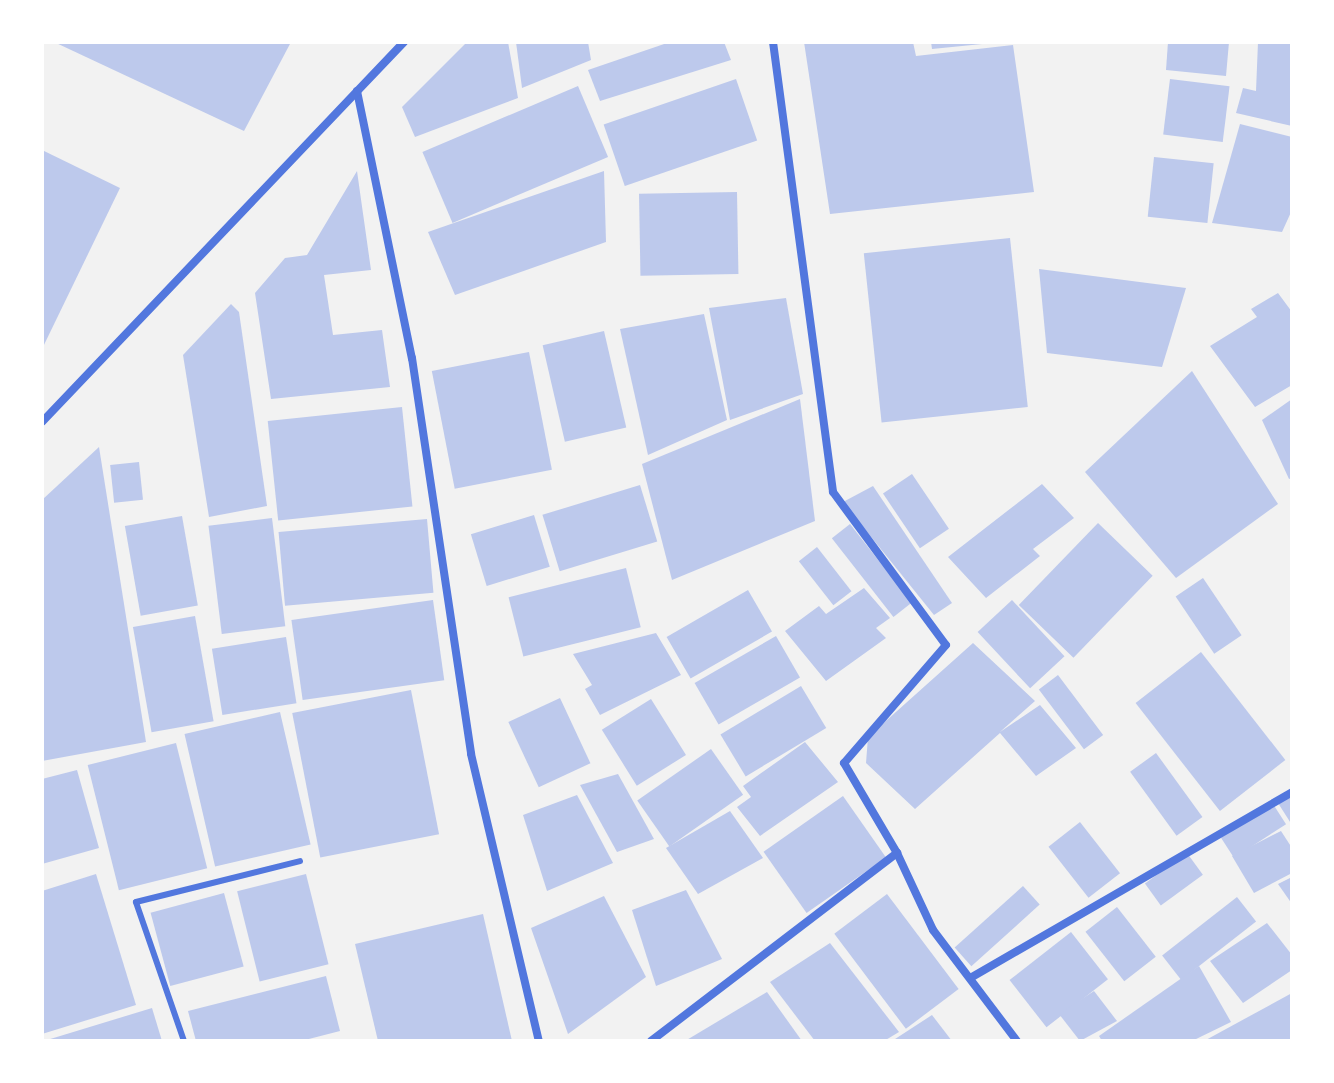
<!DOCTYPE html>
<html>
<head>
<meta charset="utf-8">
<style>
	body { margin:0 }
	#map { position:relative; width:1334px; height:1083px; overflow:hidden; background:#f2f2f2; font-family:Ubuntu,sans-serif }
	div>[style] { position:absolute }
	.building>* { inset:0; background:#bdc9ec; transform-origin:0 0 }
	.service>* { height:6px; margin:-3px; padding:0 3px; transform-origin:3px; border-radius:3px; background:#5277de }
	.minor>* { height:8px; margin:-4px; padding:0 4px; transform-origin:4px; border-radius:4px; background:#5277de }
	span { translate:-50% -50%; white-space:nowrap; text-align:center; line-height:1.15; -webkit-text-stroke:8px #fff; paint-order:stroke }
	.frame { position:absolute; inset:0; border:44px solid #fff; pointer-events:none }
</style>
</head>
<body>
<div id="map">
	<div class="building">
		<i style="clip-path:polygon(54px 42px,291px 42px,244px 131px)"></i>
		<i style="clip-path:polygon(467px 42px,508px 42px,518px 98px,415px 137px,402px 107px)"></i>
		<i style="clip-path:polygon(516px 42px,588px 42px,591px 60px,522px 88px)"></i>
		<i style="clip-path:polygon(670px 42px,724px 42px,731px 60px,600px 101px,588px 70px)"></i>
		<i style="clip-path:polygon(804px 42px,913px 42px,916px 56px,1013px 45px,1034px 192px,830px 214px)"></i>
		<i style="clip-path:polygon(931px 42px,982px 42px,982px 44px,932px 49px)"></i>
		<i style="clip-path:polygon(1168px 42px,1229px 42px,1226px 76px,1166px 70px)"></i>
		<i style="clip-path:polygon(1258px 42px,1292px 42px,1292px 126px,1236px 113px,1243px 88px,1256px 91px)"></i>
		<i style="left:736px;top:79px;width:65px;height:140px;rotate:71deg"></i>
		<i style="left:1170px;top:79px;width:60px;height:56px;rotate:7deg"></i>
		<i style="left:578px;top:86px;width:77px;height:169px;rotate:67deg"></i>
		<i style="clip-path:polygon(1240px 124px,1292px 137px,1292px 210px,1282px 232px,1212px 223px)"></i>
		<i style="clip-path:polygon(42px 150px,120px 188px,42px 349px)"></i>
		<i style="left:1154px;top:157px;width:60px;height:60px;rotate:6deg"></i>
		<i style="clip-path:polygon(357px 171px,371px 270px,324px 275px,333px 335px,382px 330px,390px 387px,271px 399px,255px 293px,285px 258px,307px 255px)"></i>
		<i style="clip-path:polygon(604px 171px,606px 242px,455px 295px,428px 232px)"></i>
		<i style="left:737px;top:192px;width:82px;height:98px;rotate:89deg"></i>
		<i style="left:1010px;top:238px;width:170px;height:147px;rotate:84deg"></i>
		<i style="clip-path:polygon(1039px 269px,1186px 288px,1162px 367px,1047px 353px)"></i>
		<i style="clip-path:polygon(1278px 293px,1292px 312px,1292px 385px,1255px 407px,1210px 346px,1257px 317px,1251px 309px)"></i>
		<i style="clip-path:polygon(786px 298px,803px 394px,730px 420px,709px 308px)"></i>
		<i style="clip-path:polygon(231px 304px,239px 312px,267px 506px,209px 517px,183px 355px)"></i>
		<i style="clip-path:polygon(704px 314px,727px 420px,648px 455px,620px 329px)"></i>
		<i style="left:604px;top:331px;width:99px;height:63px;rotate:77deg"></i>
		<i style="left:529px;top:352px;width:120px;height:99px;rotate:79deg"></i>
		<i style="clip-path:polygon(1192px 371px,1278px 504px,1176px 578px,1085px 472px)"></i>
		<i style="clip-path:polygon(800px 399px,815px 521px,672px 580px,642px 464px)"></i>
		<i style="clip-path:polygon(1292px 399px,1292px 478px,1289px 479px,1262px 420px)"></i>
		<i style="left:402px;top:407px;width:100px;height:135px;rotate:84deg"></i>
		<i style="clip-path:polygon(99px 447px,146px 742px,42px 761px,42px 500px)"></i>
		<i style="left:139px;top:462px;width:38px;height:29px;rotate:84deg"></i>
		<i style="left:912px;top:474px;width:66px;height:35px;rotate:56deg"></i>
		<i style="clip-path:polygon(1042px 484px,1074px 518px,1033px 549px,1040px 556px,986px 598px,948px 557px)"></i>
		<i style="left:640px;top:485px;width:59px;height:102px;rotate:73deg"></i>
		<i style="clip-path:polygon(873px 486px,952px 603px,934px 615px,843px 502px)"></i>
		<i style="left:534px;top:515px;width:54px;height:66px;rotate:73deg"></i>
		<i style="left:182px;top:516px;width:91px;height:58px;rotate:80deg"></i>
		<i style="left:272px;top:518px;width:109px;height:64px;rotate:83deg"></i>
		<i style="left:427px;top:519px;width:74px;height:149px;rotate:85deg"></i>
		<i style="left:1098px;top:523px;width:76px;height:114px;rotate:44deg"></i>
		<i style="left:850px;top:524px;width:100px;height:23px;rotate:52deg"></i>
		<i style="left:817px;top:547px;width:56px;height:23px;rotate:52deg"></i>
		<i style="left:626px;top:568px;width:61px;height:121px;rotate:76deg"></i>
		<i style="left:1203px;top:578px;width:69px;height:33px;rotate:56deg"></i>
		<i style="clip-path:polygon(864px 588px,890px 618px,876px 628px,886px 638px,826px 681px,785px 631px,819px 606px,826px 614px)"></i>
		<i style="left:748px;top:590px;width:48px;height:94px;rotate:60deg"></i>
		<i style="left:433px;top:600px;width:81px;height:143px;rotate:82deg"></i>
		<i style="left:1012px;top:600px;width:77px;height:47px;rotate:47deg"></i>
		<i style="left:195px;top:616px;width:107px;height:63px;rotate:80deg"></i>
		<i style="clip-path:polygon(656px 633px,681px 675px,600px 715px,585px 689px,592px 685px,573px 654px)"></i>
		<i style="left:776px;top:636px;width:48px;height:94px;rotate:60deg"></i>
		<i style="left:286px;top:637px;width:67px;height:75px;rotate:81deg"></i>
		<i style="clip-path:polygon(973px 643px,1035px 701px,1000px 732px,1040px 705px,1076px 748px,1036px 776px,1000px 733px,915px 809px,866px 763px,868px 737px)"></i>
		<i style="left:1201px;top:652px;width:137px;height:83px;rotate:52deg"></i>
		<i style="left:1058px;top:675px;width:75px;height:24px;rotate:53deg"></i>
		<i style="left:801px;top:686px;width:49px;height:94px;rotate:59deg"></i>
		<i style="left:411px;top:690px;width:147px;height:121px;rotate:79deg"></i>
		<i style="left:560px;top:698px;width:72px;height:57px;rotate:65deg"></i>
		<i style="left:651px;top:699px;width:66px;height:58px;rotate:58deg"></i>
		<i style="left:280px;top:712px;width:136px;height:98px;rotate:77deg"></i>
		<i style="clip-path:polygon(805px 742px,838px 782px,760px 836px,737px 807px,751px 797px,743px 786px)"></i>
		<i style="left:176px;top:743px;width:129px;height:91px;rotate:76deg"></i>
		<i style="left:711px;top:749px;width:56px;height:90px;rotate:55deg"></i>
		<i style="left:1156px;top:753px;width:79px;height:32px;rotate:54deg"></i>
		<i style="clip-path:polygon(77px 770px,99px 848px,42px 864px,42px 779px)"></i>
		<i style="clip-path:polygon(618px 774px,654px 839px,617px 852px,580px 785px)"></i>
		<i style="clip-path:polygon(577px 795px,613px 863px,547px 891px,523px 815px)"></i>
		<i style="left:843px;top:796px;width:75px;height:97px;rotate:55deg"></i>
		<i style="clip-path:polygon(1292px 796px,1292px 825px,1278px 803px)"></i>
		<i style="left:1273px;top:804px;width:24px;height:62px;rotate:57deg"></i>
		<i style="clip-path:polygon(730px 811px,763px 858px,698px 894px,666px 848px)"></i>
		<i style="left:1080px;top:822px;width:65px;height:40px;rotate:52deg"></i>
		<i style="clip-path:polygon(1281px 831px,1292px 848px,1292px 873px,1254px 893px,1232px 856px)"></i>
		<i style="left:1187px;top:853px;width:27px;height:52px;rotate:54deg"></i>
		<i style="clip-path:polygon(96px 874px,136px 1005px,42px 1034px,42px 891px)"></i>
		<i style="left:306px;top:874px;width:93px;height:71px;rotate:76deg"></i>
		<i style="clip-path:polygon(1292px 877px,1292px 904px,1278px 884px)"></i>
		<i style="left:1023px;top:886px;width:25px;height:92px;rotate:48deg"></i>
		<i style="clip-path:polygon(686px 890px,722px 959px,656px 986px,632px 910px)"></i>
		<i style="left:224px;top:893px;width:76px;height:76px;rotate:75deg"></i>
		<i style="left:887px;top:894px;width:119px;height:66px;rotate:53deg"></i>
		<i style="clip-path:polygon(604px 896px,646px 977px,568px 1034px,531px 928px)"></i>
		<i style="left:1237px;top:897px;width:31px;height:95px;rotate:52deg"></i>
		<i style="left:1117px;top:907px;width:63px;height:40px;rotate:52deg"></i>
		<i style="clip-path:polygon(483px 914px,512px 1041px,378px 1041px,355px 944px)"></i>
		<i style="clip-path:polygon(1267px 923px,1292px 955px,1292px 970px,1243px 1003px,1210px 961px)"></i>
		<i style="left:1071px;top:932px;width:60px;height:78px;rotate:52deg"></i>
		<i style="clip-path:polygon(830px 943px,899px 1032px,884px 1041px,815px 1041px,770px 982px)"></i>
		<i style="clip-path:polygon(1199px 966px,1231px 1022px,1192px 1041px,1102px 1041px,1099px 1036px)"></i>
		<i style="clip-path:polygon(326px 976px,340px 1031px,301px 1041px,196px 1041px,188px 1011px)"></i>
		<i style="clip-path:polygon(1094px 991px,1117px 1021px,1080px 1041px,1059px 1014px)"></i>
		<i style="clip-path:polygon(767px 992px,802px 1041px,685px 1041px)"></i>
		<i style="clip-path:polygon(1292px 993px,1292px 1041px,1204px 1041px)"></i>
		<i style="clip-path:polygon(152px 1008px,162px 1041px,47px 1041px,47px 1040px)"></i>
		<i style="clip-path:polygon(932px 1015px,952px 1041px,892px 1041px)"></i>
	</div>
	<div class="service">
		<i style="left:184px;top:1041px;width:147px;rotate:-109.1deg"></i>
		<i style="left:136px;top:902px;width:169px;rotate:-14deg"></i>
	</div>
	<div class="minor">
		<i style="left:773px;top:42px;width:454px;rotate:82.4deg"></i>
		<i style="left:833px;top:492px;width:190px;rotate:53.6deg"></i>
		<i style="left:946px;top:645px;width:156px;rotate:130.8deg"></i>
		<i style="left:844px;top:763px;width:104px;rotate:59.5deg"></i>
		<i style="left:897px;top:853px;width:85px;rotate:64.9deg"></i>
		<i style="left:933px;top:930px;width:139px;rotate:52.9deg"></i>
		<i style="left:357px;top:91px;width:273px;rotate:78.4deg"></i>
		<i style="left:412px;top:358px;width:400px;rotate:81.5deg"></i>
		<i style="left:471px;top:754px;width:295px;rotate:76.7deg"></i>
		<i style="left:42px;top:422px;width:525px;rotate:-46.39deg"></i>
		<i style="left:972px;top:977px;width:370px;rotate:-30deg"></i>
		<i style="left:651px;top:1041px;width:310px;rotate:-37.4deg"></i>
	</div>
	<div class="frame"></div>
</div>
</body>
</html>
